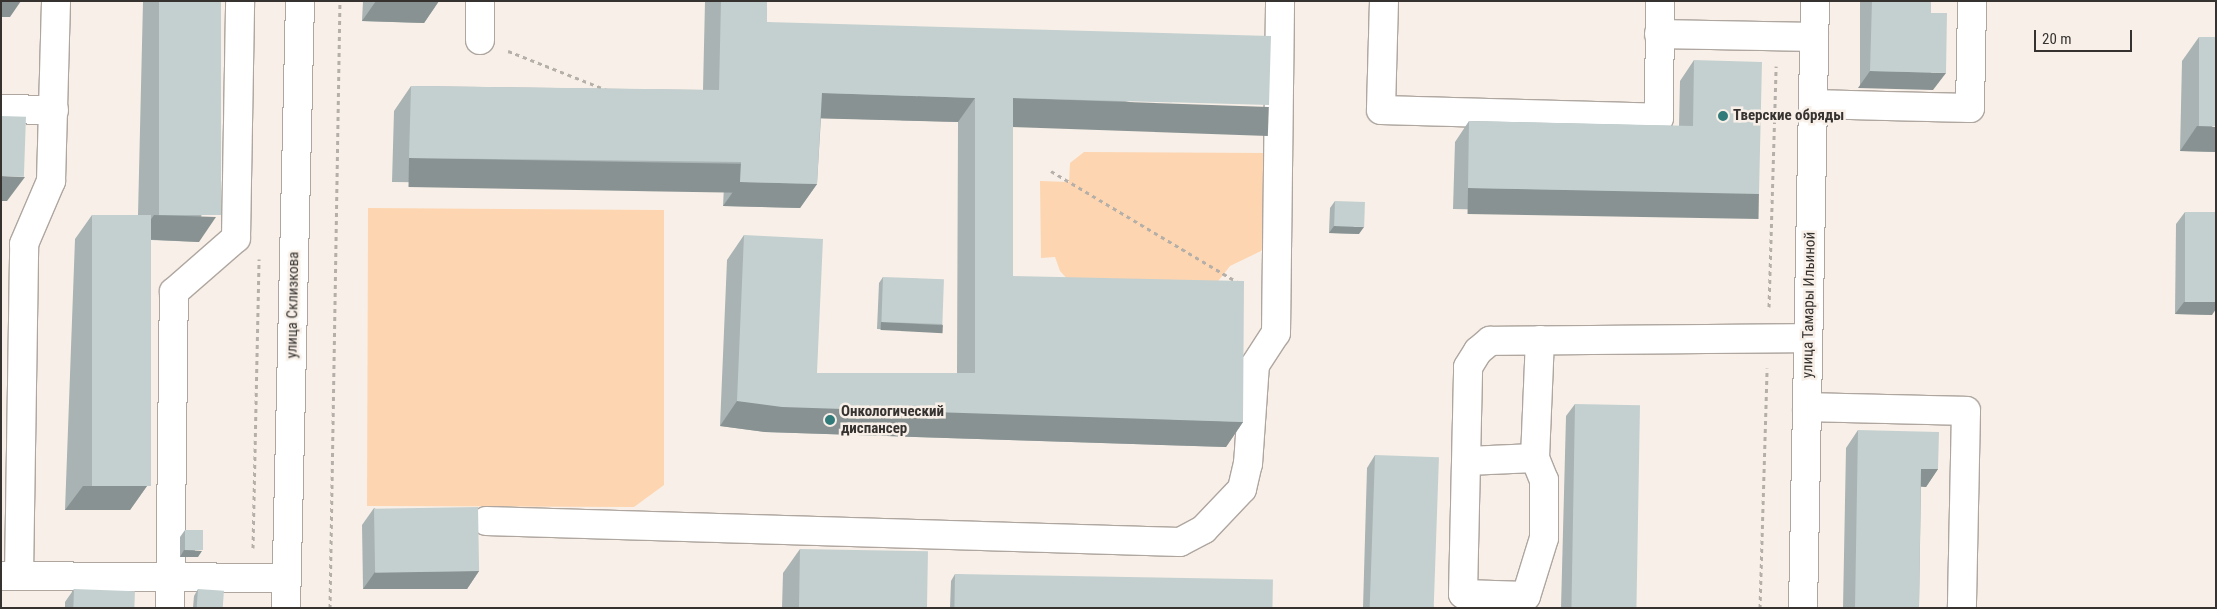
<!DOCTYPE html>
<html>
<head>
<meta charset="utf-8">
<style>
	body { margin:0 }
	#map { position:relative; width:2217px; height:609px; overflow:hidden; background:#f8f0e8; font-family:"Roboto Condensed",sans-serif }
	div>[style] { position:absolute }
	.green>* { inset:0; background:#fdd5b0 }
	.path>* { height:3px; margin-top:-1.5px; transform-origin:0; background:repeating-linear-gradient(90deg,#b5afa9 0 4px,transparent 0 8px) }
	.roads { filter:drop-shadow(1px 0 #aea69f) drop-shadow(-1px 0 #aea69f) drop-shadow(0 1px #aea69f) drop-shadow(0 -1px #aea69f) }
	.minor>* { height:28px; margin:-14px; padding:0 14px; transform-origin:14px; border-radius:14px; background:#fff }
	.wall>* { inset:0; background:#a9b3b3; transform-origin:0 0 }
	.shaded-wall>* { inset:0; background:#899292; transform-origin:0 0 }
	.building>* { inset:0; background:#c4d0d0; transform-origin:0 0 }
	.dots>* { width:14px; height:14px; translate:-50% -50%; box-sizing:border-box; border:2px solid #f8f0e8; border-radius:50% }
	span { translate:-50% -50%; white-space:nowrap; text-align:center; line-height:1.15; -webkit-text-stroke:5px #f8f0e8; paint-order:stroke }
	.poi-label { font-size:15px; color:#353230; font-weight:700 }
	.left { translate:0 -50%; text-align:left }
	.street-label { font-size:15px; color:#353230 }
	.frame { position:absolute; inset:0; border:2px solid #353230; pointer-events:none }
	.scale { position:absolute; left:2034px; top:30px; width:98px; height:22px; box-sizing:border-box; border:2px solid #353230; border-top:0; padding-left:6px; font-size:15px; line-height:18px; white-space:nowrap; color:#353230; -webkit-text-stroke:4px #f8f0e8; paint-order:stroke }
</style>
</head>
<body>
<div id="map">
	<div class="green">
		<i style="clip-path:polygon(1084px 152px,1268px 153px,1267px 243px,1261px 251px,1230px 266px,1215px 285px,1070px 282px,1060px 271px,1055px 257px,1041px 258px,1040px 181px,1069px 182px,1070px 163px)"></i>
		<i style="clip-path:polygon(368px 208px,664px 210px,664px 485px,634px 507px,367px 506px)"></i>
	</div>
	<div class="path">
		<i style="left:508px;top:51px;width:106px;rotate:21.5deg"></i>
		<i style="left:1051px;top:171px;width:217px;rotate:30.8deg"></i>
		<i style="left:1769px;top:307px;width:241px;rotate:-88.3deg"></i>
		<i style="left:253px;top:548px;width:289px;rotate:-88.8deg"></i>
		<i style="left:330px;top:608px;width:607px;rotate:-89.06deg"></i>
		<i style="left:1760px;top:608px;width:240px;rotate:-88.3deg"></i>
	</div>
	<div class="roads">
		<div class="minor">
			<i style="left:1384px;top:1px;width:109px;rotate:91.6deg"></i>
			<i style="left:1381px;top:110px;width:278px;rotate:1.6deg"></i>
			<i style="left:1659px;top:118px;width:117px;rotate:-89.5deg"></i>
			<i style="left:1659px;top:34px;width:155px;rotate:1.1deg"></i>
			<i style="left:480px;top:40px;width:39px;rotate:-90deg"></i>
			<i style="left:1813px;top:104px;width:157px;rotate:1.5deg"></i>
			<i style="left:1970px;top:108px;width:107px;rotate:-88.9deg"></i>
			<i style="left:1px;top:109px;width:53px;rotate:1.1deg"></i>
			<i style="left:1807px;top:407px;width:159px;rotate:1.4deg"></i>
			<i style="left:1966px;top:411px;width:197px;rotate:91.2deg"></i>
			<i style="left:1535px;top:458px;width:118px;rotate:-87.6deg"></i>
			<i style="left:1467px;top:461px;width:68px;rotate:-2.5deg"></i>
			<i style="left:1535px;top:458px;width:24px;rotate:68deg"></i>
			<i style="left:1544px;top:480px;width:58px;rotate:90deg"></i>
			<i style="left:1544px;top:538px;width:61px;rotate:107.2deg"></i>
			<i style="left:1526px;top:596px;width:63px;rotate:-178.2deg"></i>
			<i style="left:1463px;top:594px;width:227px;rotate:-88.7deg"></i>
			<i style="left:1468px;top:367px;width:19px;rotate:-58deg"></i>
			<i style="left:1478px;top:351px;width:16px;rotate:-40deg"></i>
			<i style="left:1490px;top:341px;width:318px;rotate:-0.5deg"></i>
			<i style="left:486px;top:521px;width:694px;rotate:1.73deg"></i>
			<i style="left:1180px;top:542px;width:27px;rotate:-28deg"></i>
			<i style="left:1204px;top:529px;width:55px;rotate:-46.5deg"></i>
			<i style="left:1242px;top:489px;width:26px;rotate:-77deg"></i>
			<i style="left:1248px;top:464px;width:99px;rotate:-86deg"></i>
			<i style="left:1255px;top:365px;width:38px;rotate:-57deg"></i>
			<i style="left:1276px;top:333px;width:332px;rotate:-89.3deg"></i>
			<i style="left:1px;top:576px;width:286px;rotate:0.4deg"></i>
			<i style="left:19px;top:576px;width:332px;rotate:-89.1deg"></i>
			<i style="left:24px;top:244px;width:69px;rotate:-66.8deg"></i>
			<i style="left:51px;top:181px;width:180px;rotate:-88.4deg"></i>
			<i style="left:170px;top:608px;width:316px;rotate:-89.3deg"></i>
			<i style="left:174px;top:292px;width:82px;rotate:-41.1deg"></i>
			<i style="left:236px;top:238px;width:237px;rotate:-89deg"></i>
			<i style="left:286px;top:608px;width:607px;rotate:-88.68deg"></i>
			<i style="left:1803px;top:608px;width:607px;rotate:-88.87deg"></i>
		</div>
	</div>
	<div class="wall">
		<i style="clip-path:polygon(143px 1px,221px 1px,199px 242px,151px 240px,147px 486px,130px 510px,65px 510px,75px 239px,92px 215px,138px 215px)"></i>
		<i style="clip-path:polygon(363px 1px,439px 1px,424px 23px,362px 21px)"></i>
		<i style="clip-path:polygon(705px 1px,767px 1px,767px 22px,1252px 129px,1013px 123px,1013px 276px,1243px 422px,1226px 447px,765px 432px,720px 426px,727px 260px,744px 235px,817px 373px,957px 373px,958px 122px,821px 118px,817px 184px,800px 208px,723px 206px,724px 186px,392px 182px,394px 111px,411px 86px,703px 90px)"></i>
		<i style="left:1860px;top:1px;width:71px;height:87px"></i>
		<i style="clip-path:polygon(2199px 37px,2216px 152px,2180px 151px,2182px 61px)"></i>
		<i style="clip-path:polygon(1694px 60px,1759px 194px,1744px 215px,1453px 209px,1455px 142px,1469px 121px,1679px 126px,1680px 81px)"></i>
		<i style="clip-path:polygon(1335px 201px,1359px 234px,1329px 233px,1330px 208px)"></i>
		<i style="clip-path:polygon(2185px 212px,2212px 315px,2175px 314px,2176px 224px)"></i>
		<i style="clip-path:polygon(883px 277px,943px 325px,938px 332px,877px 329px,879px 283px)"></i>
		<i style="clip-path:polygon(1575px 404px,1635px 608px,1561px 608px,1566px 416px)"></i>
		<i style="clip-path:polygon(1858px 430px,1938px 469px,1926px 487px,1921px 486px,1919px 608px,1843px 608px,1846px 448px)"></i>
		<i style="clip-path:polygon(1375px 455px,1434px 608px,1363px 608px,1367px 468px)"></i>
		<i style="clip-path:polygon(374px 508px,479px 571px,467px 589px,363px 589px,362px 525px)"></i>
		<i style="clip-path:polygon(185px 530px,198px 557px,180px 557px,180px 537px)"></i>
		<i style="clip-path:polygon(800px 549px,926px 608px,782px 608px,783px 573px)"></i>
		<i style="clip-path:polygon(955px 574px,1272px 608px,950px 608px,951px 581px)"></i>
		<i style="clip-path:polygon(74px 589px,135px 608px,65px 608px,65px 602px)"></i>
		<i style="clip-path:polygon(198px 589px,223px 608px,193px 608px,194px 596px)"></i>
	</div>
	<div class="shaded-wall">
		<i style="clip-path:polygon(1px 1px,21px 1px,10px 17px,1px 17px)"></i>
		<i style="clip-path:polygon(376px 1px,439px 1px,424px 23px,362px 21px)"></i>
		<i style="clip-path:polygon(1870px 71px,1946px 73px,1933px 90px,1858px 88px)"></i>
		<i style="clip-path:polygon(822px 93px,975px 98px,958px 122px,805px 118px)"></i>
		<i style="left:1013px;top:98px;width:256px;height:29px;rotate:2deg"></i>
		<i style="clip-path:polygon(2197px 126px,2216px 127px,2216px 152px,2180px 151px)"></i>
		<i style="left:409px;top:158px;width:332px;height:29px;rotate:1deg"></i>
		<i style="clip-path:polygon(1px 176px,25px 177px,7px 201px,1px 201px)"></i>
		<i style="clip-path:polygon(740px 182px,817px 184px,800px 208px,723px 206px)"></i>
		<i style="left:1468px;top:188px;width:291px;height:26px;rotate:1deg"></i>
		<i style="clip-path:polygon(154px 215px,216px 217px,199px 242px,137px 239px)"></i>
		<i style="clip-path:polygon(1334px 226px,1364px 227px,1359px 234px,1329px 233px)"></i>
		<i style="clip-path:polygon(2184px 302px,2216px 302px,2216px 309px,2212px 315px,2175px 314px)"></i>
		<i style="left:881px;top:322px;width:62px;height:8px;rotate:3deg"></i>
		<i style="clip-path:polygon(737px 401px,1243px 422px,1226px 447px,765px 432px,720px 426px)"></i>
		<i style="clip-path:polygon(1921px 469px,1938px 469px,1926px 487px,1909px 486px)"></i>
		<i style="clip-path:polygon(83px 486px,147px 486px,130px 510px,65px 510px)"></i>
		<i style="clip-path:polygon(184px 550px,202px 551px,198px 557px,180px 557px)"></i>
		<i style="clip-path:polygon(479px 571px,467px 589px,363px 589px,375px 572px)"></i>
	</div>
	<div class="building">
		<i style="left:159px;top:1px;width:62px;height:214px"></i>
		<i style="clip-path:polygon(721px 1px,767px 1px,767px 22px,1271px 36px,1269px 105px,1013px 98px,1013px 276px,1244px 281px,1243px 422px,782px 407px,737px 401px,744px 235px,823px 239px,817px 373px,975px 373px,975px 98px,822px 93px,817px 184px,740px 182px,741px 162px,409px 158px,411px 86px,719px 90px)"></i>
		<i style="clip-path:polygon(1872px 1px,1931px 1px,1931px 13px,1947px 13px,1946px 73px,1870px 71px)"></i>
		<i style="left:2199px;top:37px;width:17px;height:89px"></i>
		<i style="clip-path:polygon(1694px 60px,1762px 62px,1759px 194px,1468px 188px,1469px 121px,1693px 126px)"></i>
		<i style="left:1px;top:116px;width:25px;height:60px;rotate:2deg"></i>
		<i style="left:1335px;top:201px;width:30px;height:25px;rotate:2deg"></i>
		<i style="left:2185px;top:212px;width:31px;height:90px"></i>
		<i style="left:92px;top:215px;width:59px;height:271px"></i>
		<i style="left:883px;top:277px;width:61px;height:45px;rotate:2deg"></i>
		<i style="left:1575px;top:404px;width:65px;height:204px;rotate:1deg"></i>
		<i style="clip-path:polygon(1858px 430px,1939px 432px,1938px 469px,1921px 469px,1919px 608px,1855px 608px)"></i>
		<i style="left:1375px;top:455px;width:64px;height:153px;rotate:2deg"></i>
		<i style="left:478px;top:507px;width:64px;height:104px;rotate:89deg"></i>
		<i style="left:185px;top:530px;width:18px;height:20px"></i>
		<i style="left:800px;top:549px;width:128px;height:59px;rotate:1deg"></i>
		<i style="left:955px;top:574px;width:318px;height:34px;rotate:1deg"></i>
		<i style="left:74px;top:589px;width:61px;height:19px;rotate:2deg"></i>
		<i style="left:198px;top:589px;width:26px;height:19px;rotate:4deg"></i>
	</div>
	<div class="dots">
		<i style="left:1723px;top:116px;background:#327b7b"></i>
		<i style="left:830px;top:420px;background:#327b7b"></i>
	</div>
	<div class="poi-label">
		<span class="left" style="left:1733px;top:116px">Тверские обряды</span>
		<span class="left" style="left:841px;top:420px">Онкологический<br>диспансер</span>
	</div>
	<div class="street-label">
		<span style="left:293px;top:305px;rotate:-89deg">улица Склизкова</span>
		<span style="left:1809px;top:305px;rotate:-89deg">улица Тамары Ильиной</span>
	</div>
	<div class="frame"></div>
	<div class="scale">20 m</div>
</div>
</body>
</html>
